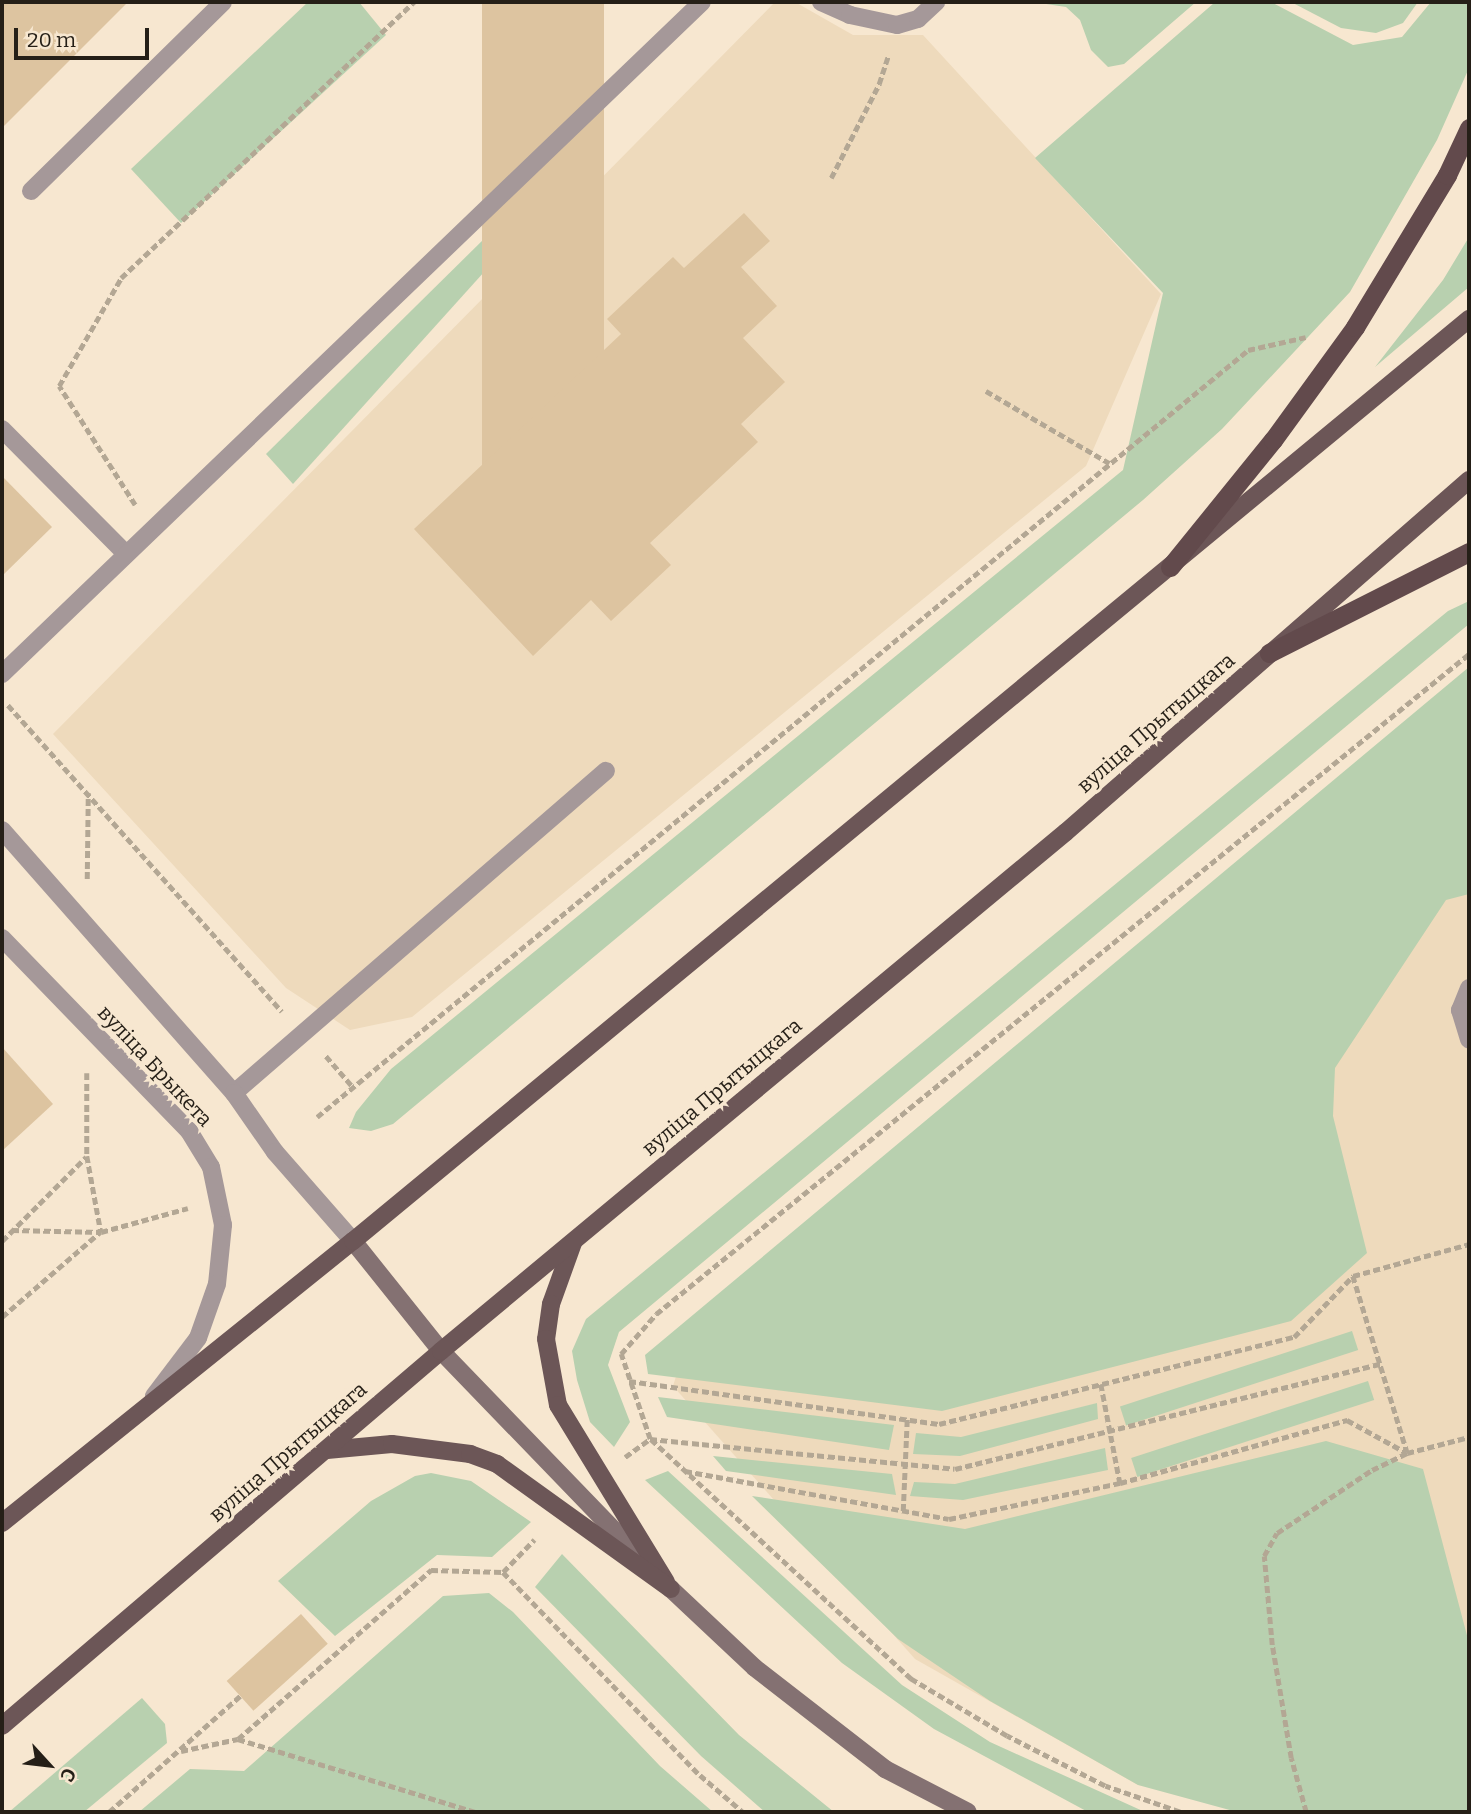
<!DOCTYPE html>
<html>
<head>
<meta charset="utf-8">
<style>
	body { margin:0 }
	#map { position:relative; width:1471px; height:1814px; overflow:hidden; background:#f7e7d0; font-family:Bitter,serif }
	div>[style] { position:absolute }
	.built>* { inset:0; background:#eedabc }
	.green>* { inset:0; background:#b8d0af; transform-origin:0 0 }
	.building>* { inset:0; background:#ddc4a0; transform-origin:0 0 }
	.path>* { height:4.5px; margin-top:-2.25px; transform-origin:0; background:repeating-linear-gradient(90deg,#b3a794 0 7px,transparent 0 10.5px) }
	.service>* { height:18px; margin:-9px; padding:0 9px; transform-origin:9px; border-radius:9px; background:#a59899 }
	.tertiary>* { height:18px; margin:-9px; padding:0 9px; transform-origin:9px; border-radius:9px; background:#a59899 }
	.secondary>* { height:18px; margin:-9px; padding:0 9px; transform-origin:9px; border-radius:9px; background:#847172 }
	.primary>* { height:18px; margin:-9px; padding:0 9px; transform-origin:9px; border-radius:9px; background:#6c5657 }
	.trunk>* { height:19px; margin:-9.5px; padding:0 9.5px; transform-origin:9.5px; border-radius:9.5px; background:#624a4c }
	span { translate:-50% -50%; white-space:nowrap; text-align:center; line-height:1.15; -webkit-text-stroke:6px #f7e7d0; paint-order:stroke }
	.street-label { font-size:21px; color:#251f17 }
	.frame { position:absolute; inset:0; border:4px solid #251f17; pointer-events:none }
	.north { position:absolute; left:14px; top:1730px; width:70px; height:70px; -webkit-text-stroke:5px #f7e7d0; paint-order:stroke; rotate:117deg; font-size:19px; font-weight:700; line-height:28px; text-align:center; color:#251f17 }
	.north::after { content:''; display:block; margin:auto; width:24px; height:32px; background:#251f17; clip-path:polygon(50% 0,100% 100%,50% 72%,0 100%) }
	.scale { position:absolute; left:14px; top:28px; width:135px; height:32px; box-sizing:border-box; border:4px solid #251f17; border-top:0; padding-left:9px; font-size:21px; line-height:24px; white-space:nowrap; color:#251f17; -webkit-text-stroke:5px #f7e7d0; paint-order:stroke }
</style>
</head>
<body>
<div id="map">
	<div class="built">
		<i style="clip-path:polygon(775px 2px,795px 2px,853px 35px,923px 35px,1161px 294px,1086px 466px,412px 1017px,350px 1030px,286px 988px,53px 734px)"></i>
		<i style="clip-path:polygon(1469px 684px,1469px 1812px,1138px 1785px,915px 1659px,673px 1386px,691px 1328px)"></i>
	</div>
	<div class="green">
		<i style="clip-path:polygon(308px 2px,359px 2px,386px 35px,181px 223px,131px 169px)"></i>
		<i style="clip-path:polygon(1033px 2px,1196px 2px,1124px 64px,1108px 67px,1091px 50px,1080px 20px,1066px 7px)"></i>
		<i style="clip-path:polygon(1271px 2px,1353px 45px,1402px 37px,1431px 2px,1469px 2px,1469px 68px,1437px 140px,1350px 292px,1222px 429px,1143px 500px,393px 1124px,371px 1131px,349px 1128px,356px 1112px,391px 1069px,1123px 470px,1163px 293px,1035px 158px,1214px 3px)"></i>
		<i style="clip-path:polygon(1291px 2px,1418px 2px,1403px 23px,1376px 33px,1341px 28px)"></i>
		<i style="clip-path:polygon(488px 235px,503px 251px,293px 484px,266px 454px)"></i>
		<i style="clip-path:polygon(1469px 237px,1469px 287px,1375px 367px,1443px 280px)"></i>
		<i style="clip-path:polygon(1469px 601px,1469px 624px,619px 1332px,608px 1365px,630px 1422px,614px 1447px,590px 1422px,577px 1380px,572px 1351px,586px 1319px,1448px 611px)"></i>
		<i style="clip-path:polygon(1469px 667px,1469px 894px,1446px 900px,1335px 1068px,1333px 1116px,1367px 1253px,1291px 1321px,942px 1411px,648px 1374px,645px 1355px)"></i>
		<i style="left:1352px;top:1331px;width:20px;height:244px;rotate:72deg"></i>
		<i style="left:1368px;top:1381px;width:20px;height:249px;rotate:72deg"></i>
		<i style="clip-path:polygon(658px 1397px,894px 1425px,889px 1450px,667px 1417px)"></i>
		<i style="clip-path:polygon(1097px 1403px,1098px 1419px,960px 1456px,913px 1454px,916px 1433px,961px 1437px)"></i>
		<i style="clip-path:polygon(1326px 1441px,1423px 1469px,1469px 1643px,1469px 1812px,1237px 1812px,1138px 1785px,990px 1701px,898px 1639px,752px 1496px,965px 1529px)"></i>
		<i style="clip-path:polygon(1105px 1448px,1108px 1470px,963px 1500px,910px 1496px,914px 1482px,955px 1484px)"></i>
		<i style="clip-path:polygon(713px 1456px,892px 1474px,896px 1495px,726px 1471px)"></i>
		<i style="clip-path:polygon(668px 1471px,902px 1685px,990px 1742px,1145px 1812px,1088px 1812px,934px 1729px,842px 1663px,645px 1480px)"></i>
		<i style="clip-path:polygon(431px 1473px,471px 1481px,531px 1522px,492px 1557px,437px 1555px,335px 1636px,278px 1581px,371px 1501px,415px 1476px)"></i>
		<i style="clip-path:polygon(562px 1554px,739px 1735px,834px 1812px,765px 1812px,701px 1756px,535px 1587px)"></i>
		<i style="clip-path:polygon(489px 1593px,513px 1612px,660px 1766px,713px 1812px,139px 1812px,190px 1769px,244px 1771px,443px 1596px)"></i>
		<i style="clip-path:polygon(142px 1698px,165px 1724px,167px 1743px,84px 1812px,9px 1812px)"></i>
	</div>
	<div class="building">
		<i style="clip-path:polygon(5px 2px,128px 2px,2px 128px,2px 5px)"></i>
		<i style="left:482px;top:2px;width:122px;height:558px"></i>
		<i style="clip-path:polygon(744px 213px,770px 241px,741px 267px,777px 306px,743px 338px,785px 382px,741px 424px,758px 442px,650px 543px,671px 565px,611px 621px,591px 600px,533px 656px,414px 529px,621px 334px,607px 319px,673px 257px,684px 268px)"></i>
		<i style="clip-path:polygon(2px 476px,52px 527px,2px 576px)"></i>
		<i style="clip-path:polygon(2px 1047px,53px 1104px,2px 1151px)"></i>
		<i style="left:301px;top:1614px;width:40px;height:100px;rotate:48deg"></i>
	</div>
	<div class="path">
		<i style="left:831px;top:178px;width:106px;rotate:-62.9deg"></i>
		<i style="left:879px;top:84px;width:29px;rotate:-72deg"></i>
		<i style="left:986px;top:391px;width:143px;rotate:30.3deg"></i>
		<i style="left:135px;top:505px;width:141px;rotate:-122.6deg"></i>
		<i style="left:59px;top:386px;width:125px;rotate:-60.1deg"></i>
		<i style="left:121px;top:278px;width:403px;rotate:-43.3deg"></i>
		<i style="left:8px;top:705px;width:411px;rotate:48.2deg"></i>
		<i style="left:87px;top:879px;width:86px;rotate:-89.3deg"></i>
		<i style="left:326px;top:1056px;width:41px;rotate:48.9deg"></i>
		<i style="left:87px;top:1073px;width:83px;rotate:90deg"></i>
		<i style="left:87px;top:1156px;width:77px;rotate:79.6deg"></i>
		<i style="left:317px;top:1117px;width:1206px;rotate:-39.48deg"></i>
		<i style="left:1248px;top:350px;width:59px;rotate:-12.6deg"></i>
		<i style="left:12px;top:1230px;width:89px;rotate:1.3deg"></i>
		<i style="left:101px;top:1232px;width:90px;rotate:-15.4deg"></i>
		<i style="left:2px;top:1241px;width:119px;rotate:-45deg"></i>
		<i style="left:1353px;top:1276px;width:184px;rotate:72.9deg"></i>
		<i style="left:2px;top:1317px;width:130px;rotate:-40.9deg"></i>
		<i style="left:629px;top:1381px;width:313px;rotate:7.9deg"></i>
		<i style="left:939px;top:1424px;width:366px;rotate:-13.8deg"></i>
		<i style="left:1294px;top:1337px;width:85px;rotate:-46deg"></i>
		<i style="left:1353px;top:1276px;width:120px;rotate:-15.4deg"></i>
		<i style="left:1101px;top:1384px;width:101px;rotate:79.1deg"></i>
		<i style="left:625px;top:1457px;width:31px;rotate:-36deg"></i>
		<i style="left:650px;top:1439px;width:306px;rotate:5.6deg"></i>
		<i style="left:955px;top:1469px;width:438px;rotate:-13.9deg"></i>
		<i style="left:685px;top:1471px;width:268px;rotate:10.3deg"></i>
		<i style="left:949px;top:1519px;width:175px;rotate:-11.9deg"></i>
		<i style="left:1120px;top:1483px;width:236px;rotate:-15.5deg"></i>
		<i style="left:1347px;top:1420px;width:68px;rotate:28.8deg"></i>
		<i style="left:903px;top:1511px;width:92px;rotate:-87.5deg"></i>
		<i style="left:503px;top:1572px;width:45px;rotate:-45.9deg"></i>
		<i style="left:238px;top:1739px;width:248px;rotate:17.1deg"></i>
		<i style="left:181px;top:1751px;width:58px;rotate:-11.9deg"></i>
		<i style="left:238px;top:1739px;width:257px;rotate:-41.2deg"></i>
		<i style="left:431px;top:1570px;width:72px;rotate:1.6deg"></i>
		<i style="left:503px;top:1572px;width:283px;rotate:45.9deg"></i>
		<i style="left:700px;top:1775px;width:57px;rotate:40.7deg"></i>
		<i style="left:109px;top:1812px;width:175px;rotate:-41.5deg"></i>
		<i style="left:1180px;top:1812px;width:79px;rotate:-160.9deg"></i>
		<i style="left:1105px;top:1786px;width:110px;rotate:-153deg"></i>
		<i style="left:1007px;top:1736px;width:112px;rotate:-149.3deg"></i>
		<i style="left:911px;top:1679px;width:355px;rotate:-137.4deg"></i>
		<i style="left:650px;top:1439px;width:90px;rotate:-108.8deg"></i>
		<i style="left:621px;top:1354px;width:53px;rotate:-48.8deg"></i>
		<i style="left:656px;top:1314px;width:1047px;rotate:-39.07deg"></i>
		<i style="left:1306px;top:1812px;width:56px;rotate:-105.5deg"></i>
		<i style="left:1291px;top:1758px;width:115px;rotate:-99.5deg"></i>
		<i style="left:1272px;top:1645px;width:89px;rotate:-95.1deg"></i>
		<i style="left:1264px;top:1556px;width:26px;rotate:-61deg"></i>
		<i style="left:1277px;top:1533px;width:114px;rotate:-33.6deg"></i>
		<i style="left:1372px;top:1470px;width:39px;rotate:-26deg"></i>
		<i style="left:1407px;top:1453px;width:64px;rotate:-14.5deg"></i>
	</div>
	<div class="service">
		<i style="left:821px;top:2px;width:32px;rotate:24deg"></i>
		<i style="left:850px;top:15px;width:48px;rotate:12deg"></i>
		<i style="left:897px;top:25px;width:22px;rotate:-16deg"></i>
		<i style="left:918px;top:19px;width:25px;rotate:-43deg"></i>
		<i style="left:31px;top:191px;width:269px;rotate:-44.5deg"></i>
		<i style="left:2px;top:429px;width:176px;rotate:45.2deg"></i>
		<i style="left:2px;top:674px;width:970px;rotate:-43.83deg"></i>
		<i style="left:1469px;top:988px;width:24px;rotate:112deg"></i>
		<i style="left:1460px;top:1010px;width:31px;rotate:73deg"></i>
		<i style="left:234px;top:1093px;width:492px;rotate:-40.9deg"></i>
	</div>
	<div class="tertiary">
		<i style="left:2px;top:830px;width:351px;rotate:48.6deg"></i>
		<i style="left:234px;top:1093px;width:72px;rotate:55.2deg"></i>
		<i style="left:275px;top:1152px;width:118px;rotate:48.8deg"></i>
		<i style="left:2px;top:938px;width:269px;rotate:45.9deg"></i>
		<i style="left:189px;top:1131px;width:42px;rotate:58.6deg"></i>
		<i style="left:211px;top:1167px;width:59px;rotate:78.3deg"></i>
		<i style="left:223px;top:1225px;width:59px;rotate:95.8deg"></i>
		<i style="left:217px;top:1284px;width:57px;rotate:109.4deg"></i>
		<i style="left:198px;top:1338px;width:73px;rotate:127.2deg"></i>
	</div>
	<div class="secondary">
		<i style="left:353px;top:1241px;width:141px;rotate:51.3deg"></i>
		<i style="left:441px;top:1351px;width:331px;rotate:46deg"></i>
		<i style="left:671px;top:1589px;width:115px;rotate:43.2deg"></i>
		<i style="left:755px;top:1668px;width:165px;rotate:37.8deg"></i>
		<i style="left:885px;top:1769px;width:93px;rotate:27.4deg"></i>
	</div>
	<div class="primary">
		<i style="left:573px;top:1243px;width:65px;rotate:109.8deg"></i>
		<i style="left:551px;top:1304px;width:35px;rotate:98deg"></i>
		<i style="left:546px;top:1339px;width:67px;rotate:79.7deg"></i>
		<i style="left:558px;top:1405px;width:207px;rotate:58.6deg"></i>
		<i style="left:327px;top:1450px;width:65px;rotate:-5.3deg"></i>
		<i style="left:392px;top:1444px;width:79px;rotate:7.3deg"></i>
		<i style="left:470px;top:1454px;width:29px;rotate:20deg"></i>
		<i style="left:497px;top:1464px;width:214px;rotate:35.7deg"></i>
		<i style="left:2px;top:1523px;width:450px;rotate:-38.8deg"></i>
		<i style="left:353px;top:1241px;width:1448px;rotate:-39.56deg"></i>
		<i style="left:2px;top:1726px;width:577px;rotate:-40.5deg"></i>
		<i style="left:441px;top:1351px;width:812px;rotate:-39.71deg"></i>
		<i style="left:1066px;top:832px;width:535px;rotate:-41.14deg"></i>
	</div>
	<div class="trunk">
		<i style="left:1170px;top:567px;width:164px;rotate:-51deg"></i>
		<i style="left:1273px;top:440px;width:140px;rotate:-54deg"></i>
		<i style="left:1355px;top:327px;width:178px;rotate:-58.8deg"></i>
		<i style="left:1447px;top:175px;width:52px;rotate:-64.9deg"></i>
		<i style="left:1269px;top:653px;width:224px;rotate:-26.8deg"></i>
	</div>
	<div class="street-label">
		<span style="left:1156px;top:723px;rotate:-41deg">вуліца Прытыцкага</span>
		<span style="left:155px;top:1066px;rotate:47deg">вуліца Брыкета</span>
		<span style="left:722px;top:1087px;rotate:-40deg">вуліца Прытыцкага</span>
		<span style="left:288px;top:1452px;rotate:-41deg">вуліца Прытыцкага</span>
	</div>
	<div class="frame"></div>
	<div class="north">С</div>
	<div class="scale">20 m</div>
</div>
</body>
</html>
